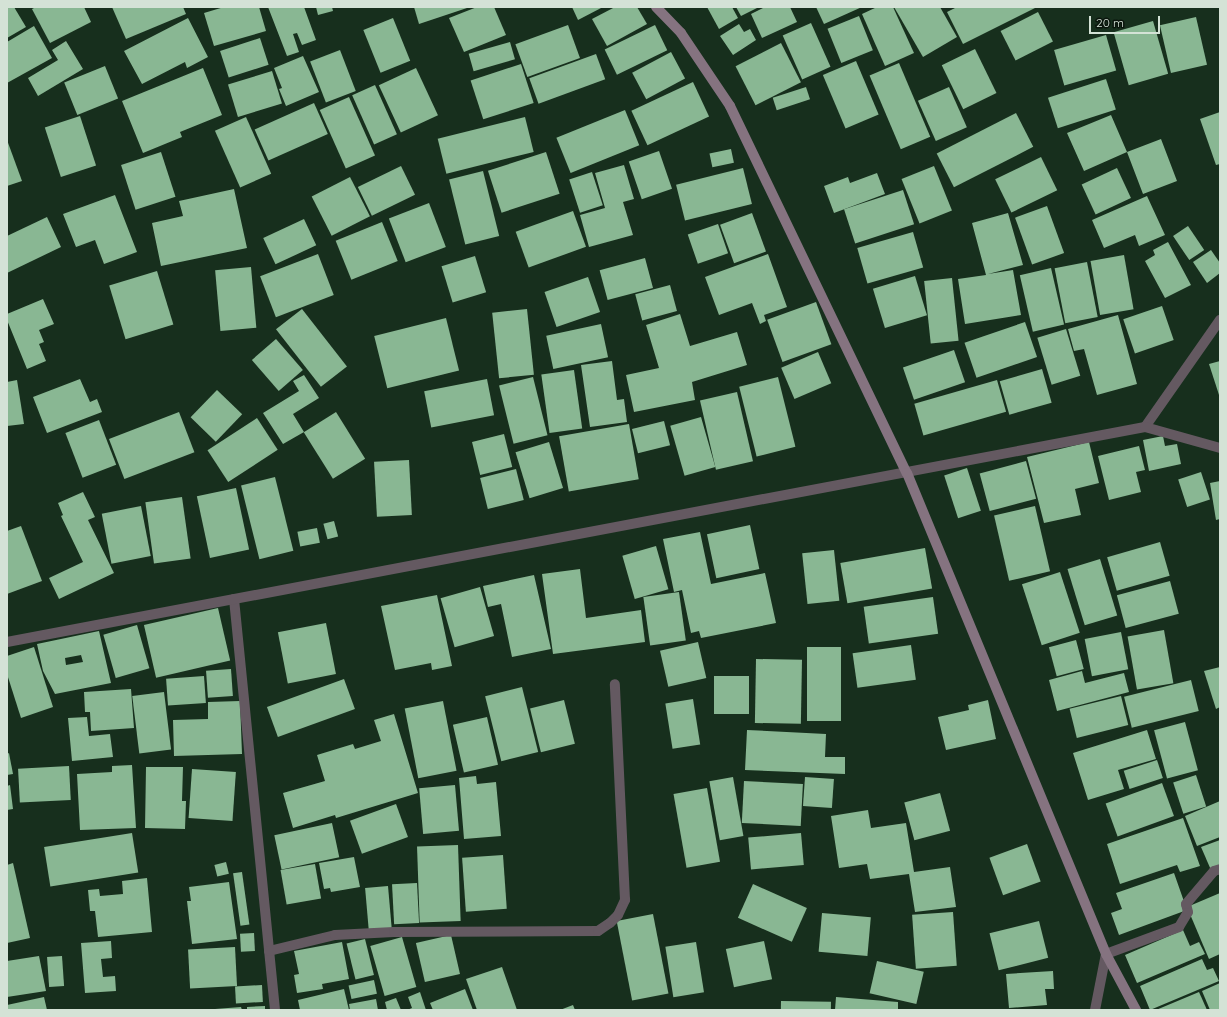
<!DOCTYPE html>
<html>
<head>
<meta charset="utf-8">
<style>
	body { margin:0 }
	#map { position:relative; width:1227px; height:1017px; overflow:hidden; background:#172f1d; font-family:Quicksand,sans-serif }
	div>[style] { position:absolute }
	.building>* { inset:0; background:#89b793; transform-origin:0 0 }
	.street>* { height:10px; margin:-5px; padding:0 5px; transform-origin:5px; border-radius:5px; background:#645961 }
	.secondary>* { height:10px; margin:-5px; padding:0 5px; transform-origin:5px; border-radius:5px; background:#857380 }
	span { translate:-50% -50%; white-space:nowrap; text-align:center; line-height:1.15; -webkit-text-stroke:4px #0a140c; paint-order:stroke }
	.frame { position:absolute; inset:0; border:8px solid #d4e2d6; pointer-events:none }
	.scale { position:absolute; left:1089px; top:16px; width:71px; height:18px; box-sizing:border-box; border:2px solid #d4e2d6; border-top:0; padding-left:5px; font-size:12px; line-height:14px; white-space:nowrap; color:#d4e2d6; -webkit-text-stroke:3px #0a140c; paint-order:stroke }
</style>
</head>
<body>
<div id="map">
	<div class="building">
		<i style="clip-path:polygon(7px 7px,14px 7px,26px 27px,7px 38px)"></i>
		<i style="clip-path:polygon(36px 7px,84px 7px,91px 22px,50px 43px,32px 9px)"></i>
		<i style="clip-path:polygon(112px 7px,183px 7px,186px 14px,126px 39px)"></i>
		<i style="clip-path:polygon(224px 7px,259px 7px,266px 31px,214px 46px,204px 13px)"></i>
		<i style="clip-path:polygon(268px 7px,304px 7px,316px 40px,302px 45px,297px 33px,293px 34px,299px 52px,287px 56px)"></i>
		<i style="clip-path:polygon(316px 7px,332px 7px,333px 11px,318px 15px)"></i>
		<i style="clip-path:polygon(414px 7px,470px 7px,419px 24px)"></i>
		<i style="clip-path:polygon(477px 7px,494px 7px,506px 35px,464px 52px,449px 18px)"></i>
		<i style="clip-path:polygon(572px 7px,603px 7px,578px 20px)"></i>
		<i style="clip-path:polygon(615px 7px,637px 7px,647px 24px,607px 46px,592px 19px)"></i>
		<i style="clip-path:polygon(707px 7px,732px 7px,738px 18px,719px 29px)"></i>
		<i style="clip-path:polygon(736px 7px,759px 7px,741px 16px)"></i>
		<i style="clip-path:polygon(765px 7px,790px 7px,797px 22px,762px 38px,751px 14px)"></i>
		<i style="clip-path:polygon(816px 7px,862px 7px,824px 24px)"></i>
		<i style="clip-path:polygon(877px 7px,893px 7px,914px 53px,885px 66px,862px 14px)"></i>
		<i style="clip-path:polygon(894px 7px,940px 7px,957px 37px,923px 57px)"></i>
		<i style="clip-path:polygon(957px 7px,1037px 7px,963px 44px,947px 12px)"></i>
		<i style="left:1038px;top:12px;width:33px;height:42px;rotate:63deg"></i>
		<i style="left:859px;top:16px;width:37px;height:34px;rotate:68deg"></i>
		<i style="left:1196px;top:17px;width:49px;height:37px;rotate:77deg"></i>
		<i style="clip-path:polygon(188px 18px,208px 57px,187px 68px,185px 62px,142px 84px,124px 51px)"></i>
		<i style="left:393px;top:18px;width:46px;height:32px;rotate:68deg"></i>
		<i style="left:1153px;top:21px;width:55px;height:41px;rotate:74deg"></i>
		<i style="left:811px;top:23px;width:48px;height:31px;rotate:66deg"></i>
		<i style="clip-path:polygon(739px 24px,744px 32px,750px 29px,756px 40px,733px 55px,720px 36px)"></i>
		<i style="left:568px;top:25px;width:35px;height:56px;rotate:70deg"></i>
		<i style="left:655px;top:25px;width:28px;height:56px;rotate:64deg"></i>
		<i style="clip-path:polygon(34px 26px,52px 58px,7px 83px,7px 42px)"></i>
		<i style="left:1106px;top:35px;width:37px;height:54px;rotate:74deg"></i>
		<i style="left:260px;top:38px;width:28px;height:42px;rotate:72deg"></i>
		<i style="clip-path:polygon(66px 41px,83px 69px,38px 96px,28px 78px,58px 60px,52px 50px)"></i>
		<i style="left:510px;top:42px;width:18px;height:43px;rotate:74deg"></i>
		<i style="left:781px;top:43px;width:44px;height:51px;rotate:63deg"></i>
		<i style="left:975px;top:49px;width:49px;height:37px;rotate:64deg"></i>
		<i style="left:340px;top:50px;width:44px;height:32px;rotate:69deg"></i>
		<i style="left:671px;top:52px;width:30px;height:44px;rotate:62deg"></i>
		<i style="left:596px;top:54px;width:27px;height:71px;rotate:70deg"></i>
		<i style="clip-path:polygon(303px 56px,319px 92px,286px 106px,279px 89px,282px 88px,274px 68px)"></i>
		<i style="left:856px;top:61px;width:58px;height:36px;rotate:67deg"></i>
		<i style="left:899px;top:63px;width:80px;height:32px;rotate:67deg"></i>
		<i style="left:521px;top:64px;width:41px;height:53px;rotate:72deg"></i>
		<i style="left:105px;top:66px;width:35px;height:44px;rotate:68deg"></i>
		<i style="clip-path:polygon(203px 68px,222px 115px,180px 132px,182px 137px,143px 153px,122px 101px)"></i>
		<i style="left:416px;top:68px;width:52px;height:41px;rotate:65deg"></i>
		<i style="left:272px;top:71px;width:34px;height:46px;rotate:73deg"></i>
		<i style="left:1106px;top:79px;width:32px;height:61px;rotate:72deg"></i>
		<i style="left:693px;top:82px;width:38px;height:68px;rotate:65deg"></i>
		<i style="left:375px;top:85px;width:54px;height:25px;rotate:66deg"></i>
		<i style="left:806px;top:87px;width:13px;height:35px;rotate:72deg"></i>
		<i style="left:949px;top:87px;width:44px;height:34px;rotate:66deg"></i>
		<i style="left:349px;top:97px;width:64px;height:32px;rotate:66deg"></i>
		<i style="left:314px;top:103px;width:34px;height:65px;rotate:66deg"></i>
		<i style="left:625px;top:110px;width:38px;height:74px;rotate:68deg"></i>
		<i style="clip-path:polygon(1220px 112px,1220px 164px,1216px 165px,1200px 119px)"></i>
		<i style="left:1016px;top:113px;width:38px;height:89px;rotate:63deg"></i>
		<i style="clip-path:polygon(1111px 115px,1127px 152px,1161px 139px,1177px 181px,1143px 194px,1127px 152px,1084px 171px,1067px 133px)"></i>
		<i style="left:80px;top:116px;width:52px;height:37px;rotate:72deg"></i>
		<i style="left:246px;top:117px;width:62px;height:34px;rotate:66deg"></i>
		<i style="left:525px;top:117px;width:36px;height:90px;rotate:76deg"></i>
		<i style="clip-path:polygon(7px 140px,22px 181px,7px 186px)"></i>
		<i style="left:731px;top:149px;width:14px;height:22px;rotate:78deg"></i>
		<i style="left:659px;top:151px;width:40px;height:32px;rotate:71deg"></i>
		<i style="left:161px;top:152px;width:47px;height:42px;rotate:72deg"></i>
		<i style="left:546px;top:152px;width:44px;height:61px;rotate:72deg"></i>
		<i style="left:1041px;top:157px;width:37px;height:51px;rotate:64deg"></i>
		<i style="clip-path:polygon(624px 165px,634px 199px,623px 202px,633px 235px,589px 247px,580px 215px,605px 208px,595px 173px)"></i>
		<i style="left:401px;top:166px;width:32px;height:48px;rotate:64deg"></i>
		<i style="left:934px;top:166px;width:48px;height:35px;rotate:68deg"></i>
		<i style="left:743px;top:168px;width:37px;height:69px;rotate:76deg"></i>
		<i style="left:1117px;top:168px;width:33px;height:39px;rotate:65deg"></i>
		<i style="left:483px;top:171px;width:67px;height:35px;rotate:76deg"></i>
		<i style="left:592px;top:172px;width:35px;height:24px;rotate:72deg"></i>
		<i style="clip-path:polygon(877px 173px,885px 194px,834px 213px,824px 186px,848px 177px,850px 183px)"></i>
		<i style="left:350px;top:177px;width:44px;height:43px;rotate:63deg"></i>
		<i style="clip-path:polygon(234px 189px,247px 248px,161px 266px,152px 223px,183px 216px,179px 201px)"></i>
		<i style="left:903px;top:190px;width:36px;height:62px;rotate:72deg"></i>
		<i style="clip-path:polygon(115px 195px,137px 252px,104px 264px,95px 240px,76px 247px,63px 214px)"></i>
		<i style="clip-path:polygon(1147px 196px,1165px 235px,1139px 246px,1135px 235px,1104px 248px,1092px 220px)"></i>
		<i style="left:429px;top:203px;width:47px;height:43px;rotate:69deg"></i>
		<i style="left:1047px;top:206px;width:50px;height:34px;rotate:70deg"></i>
		<i style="left:573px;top:211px;width:38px;height:61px;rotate:70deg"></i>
		<i style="left:752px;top:213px;width:41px;height:34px;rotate:70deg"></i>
		<i style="clip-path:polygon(1008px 213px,1023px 265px,988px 274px,1013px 270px,1021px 315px,965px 324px,958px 279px,986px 275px,972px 223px)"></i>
		<i style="clip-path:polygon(47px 217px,61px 247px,7px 273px,7px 236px)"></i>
		<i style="left:304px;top:219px;width:29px;height:45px;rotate:65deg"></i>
		<i style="left:382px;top:222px;width:42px;height:50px;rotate:68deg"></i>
		<i style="left:718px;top:224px;width:31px;height:32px;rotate:71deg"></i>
		<i style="left:1188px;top:226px;width:29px;height:18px;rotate:56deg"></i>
		<i style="left:913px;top:232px;width:37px;height:58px;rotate:74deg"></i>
		<i style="clip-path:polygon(1168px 242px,1191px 285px,1165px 298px,1145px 261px,1155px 255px,1153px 250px)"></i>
		<i style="clip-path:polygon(1211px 250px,1220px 263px,1220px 273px,1207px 283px,1193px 262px)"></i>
		<i style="left:318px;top:254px;width:44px;height:62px;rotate:69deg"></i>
		<i style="clip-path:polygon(768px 254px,787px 307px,764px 315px,766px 321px,760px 324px,752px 303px,719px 315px,705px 277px)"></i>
		<i style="left:1124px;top:255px;width:55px;height:34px;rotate:80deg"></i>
		<i style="left:475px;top:256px;width:38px;height:35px;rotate:73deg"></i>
		<i style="left:645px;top:258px;width:31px;height:47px;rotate:75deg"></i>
		<i style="left:1087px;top:262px;width:56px;height:33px;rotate:79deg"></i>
		<i style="left:251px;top:267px;width:61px;height:36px;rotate:85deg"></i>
		<i style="left:1051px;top:268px;width:58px;height:32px;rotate:77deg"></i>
		<i style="left:157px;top:271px;width:56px;height:50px;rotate:73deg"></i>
		<i style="left:915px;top:276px;width:41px;height:44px;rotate:73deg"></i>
		<i style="left:588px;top:277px;width:37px;height:46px;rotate:71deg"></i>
		<i style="left:952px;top:278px;width:63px;height:28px;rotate:84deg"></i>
		<i style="left:670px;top:285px;width:27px;height:36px;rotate:75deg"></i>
		<i style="clip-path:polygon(43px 299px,54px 324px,39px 330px,44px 342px,39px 344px,46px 361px,27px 369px,7px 320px,7px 314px)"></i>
		<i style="left:816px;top:302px;width:45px;height:52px;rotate:70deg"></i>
		<i style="left:1162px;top:306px;width:36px;height:41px;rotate:71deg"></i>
		<i style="left:302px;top:309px;width:73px;height:33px;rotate:52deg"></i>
		<i style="left:527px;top:309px;width:66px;height:35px;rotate:84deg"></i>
		<i style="clip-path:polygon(680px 314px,690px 346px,737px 332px,747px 365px,692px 382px,695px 400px,634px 412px,626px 375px,659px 368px,646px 325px)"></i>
		<i style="clip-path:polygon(1118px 315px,1137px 384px,1097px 395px,1084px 349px,1074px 351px,1068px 329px)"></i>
		<i style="left:446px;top:318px;width:54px;height:74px;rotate:76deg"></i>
		<i style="left:1025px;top:322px;width:37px;height:64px;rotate:71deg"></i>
		<i style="left:601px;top:324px;width:34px;height:56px;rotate:78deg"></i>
		<i style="left:1066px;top:329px;width:49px;height:30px;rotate:73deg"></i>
		<i style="left:276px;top:339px;width:41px;height:32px;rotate:49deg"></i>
		<i style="left:954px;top:350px;width:34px;height:54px;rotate:71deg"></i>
		<i style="left:818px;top:352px;width:34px;height:40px;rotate:67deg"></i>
		<i style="clip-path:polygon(612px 361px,617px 400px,624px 399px,627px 422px,590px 427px,581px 365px)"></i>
		<i style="clip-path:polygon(1220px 361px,1220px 398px,1209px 364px)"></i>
		<i style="left:1042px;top:369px;width:35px;height:44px;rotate:74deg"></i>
		<i style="left:574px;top:370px;width:59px;height:33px;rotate:82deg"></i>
		<i style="clip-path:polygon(304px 375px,319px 398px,293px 414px,304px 432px,283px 444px,263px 413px,299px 391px,293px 381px)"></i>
		<i style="left:533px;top:377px;width:60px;height:35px;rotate:76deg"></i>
		<i style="left:778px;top:377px;width:72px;height:40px;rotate:76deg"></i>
		<i style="clip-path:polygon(80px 379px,90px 402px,97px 399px,102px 412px,47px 433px,33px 397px)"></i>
		<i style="left:487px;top:379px;width:37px;height:64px;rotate:79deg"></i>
		<i style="clip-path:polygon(17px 380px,24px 424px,7px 426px,7px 382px)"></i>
		<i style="left:997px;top:380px;width:33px;height:86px;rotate:74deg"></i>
		<i style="left:217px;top:390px;width:35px;height:38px;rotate:44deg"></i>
		<i style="left:737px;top:392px;width:71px;height:38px;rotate:77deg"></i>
		<i style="left:179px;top:412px;width:43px;height:75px;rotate:69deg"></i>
		<i style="left:336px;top:412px;width:55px;height:38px;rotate:58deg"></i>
		<i style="left:701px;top:417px;width:52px;height:32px;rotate:74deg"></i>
		<i style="left:257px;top:418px;width:38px;height:59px;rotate:57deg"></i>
		<i style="left:99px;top:420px;width:48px;height:36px;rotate:69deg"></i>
		<i style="left:664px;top:421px;width:25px;height:33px;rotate:76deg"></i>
		<i style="left:629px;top:424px;width:56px;height:71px;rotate:80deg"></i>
		<i style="left:504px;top:434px;width:34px;height:33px;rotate:76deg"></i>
		<i style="clip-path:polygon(1163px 436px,1165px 446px,1177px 444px,1181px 464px,1149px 471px,1143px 440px)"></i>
		<i style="left:549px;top:442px;width:48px;height:35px;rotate:73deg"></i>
		<i style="clip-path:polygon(1089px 442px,1099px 483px,1075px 489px,1081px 515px,1044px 523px,1027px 457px)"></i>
		<i style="clip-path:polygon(1139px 446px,1145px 470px,1136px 472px,1141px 492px,1109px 500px,1098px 456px)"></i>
		<i style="left:409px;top:460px;width:55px;height:35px;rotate:87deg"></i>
		<i style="left:1026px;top:461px;width:39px;height:48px;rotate:75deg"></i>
		<i style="left:967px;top:468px;width:45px;height:24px;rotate:72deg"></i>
		<i style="left:516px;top:469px;width:32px;height:37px;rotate:76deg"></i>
		<i style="left:1201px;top:472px;width:29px;height:24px;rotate:72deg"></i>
		<i style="left:275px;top:477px;width:76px;height:35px;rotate:76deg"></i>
		<i style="clip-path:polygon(1220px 481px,1220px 519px,1216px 520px,1210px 483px)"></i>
		<i style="left:236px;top:488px;width:63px;height:40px;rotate:78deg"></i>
		<i style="clip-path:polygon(83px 492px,95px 517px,88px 520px,114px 573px,59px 599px,49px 578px,83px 562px,61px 516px,63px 515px,58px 503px)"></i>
		<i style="left:182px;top:497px;width:62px;height:37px;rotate:82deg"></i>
		<i style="left:141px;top:506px;width:51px;height:40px;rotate:79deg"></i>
		<i style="left:1035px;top:506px;width:67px;height:42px;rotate:77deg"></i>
		<i style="left:334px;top:521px;width:16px;height:11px;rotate:75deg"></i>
		<i style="left:750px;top:525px;width:45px;height:44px;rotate:78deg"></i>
		<i style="clip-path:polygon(21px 526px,42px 581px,7px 594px,7px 531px)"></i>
		<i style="left:317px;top:528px;width:15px;height:20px;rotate:79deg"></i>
		<i style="clip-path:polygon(700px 532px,711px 584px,765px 573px,776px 623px,701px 638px,699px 631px,691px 633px,682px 590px,674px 592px,663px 539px)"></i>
		<i style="left:1160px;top:542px;width:35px;height:55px;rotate:74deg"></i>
		<i style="left:656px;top:546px;width:45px;height:35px;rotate:74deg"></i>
		<i style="left:925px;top:548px;width:41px;height:86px;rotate:80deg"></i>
		<i style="left:834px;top:550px;width:51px;height:32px;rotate:84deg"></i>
		<i style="left:1100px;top:559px;width:59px;height:34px;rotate:73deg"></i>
		<i style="clip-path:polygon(580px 569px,586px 618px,641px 610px,645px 642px,553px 654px,542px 574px)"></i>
		<i style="left:1060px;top:572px;width:64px;height:40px;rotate:72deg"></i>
		<i style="clip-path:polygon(534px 575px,551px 649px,512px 657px,501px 604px,488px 607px,483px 586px)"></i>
		<i style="left:1170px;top:581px;width:34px;height:55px;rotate:75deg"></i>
		<i style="left:480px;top:587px;width:51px;height:41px;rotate:74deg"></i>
		<i style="left:679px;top:592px;width:49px;height:36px;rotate:82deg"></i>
		<i style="clip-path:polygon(437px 595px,452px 666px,432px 670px,431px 663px,395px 670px,381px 606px)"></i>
		<i style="left:933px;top:597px;width:37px;height:70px;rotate:82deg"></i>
		<i style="left:218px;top:608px;width:54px;height:76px;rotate:77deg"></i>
		<i style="left:326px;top:623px;width:52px;height:49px;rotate:79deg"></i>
		<i style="left:137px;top:625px;width:45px;height:35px;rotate:74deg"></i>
		<i style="left:1164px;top:630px;width:54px;height:37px;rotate:80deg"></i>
		<i style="clip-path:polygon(evenodd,99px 631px,111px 683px,55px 694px,43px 671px,37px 644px,99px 631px,81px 655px,83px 662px,66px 665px,65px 658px,81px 655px)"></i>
		<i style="left:1121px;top:632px;width:38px;height:37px;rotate:79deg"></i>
		<i style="left:1076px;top:640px;width:30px;height:28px;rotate:75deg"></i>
		<i style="left:698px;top:642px;width:37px;height:39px;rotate:77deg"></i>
		<i style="left:911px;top:645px;width:35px;height:59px;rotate:82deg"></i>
		<i style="clip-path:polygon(34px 647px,53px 707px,21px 718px,7px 674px,7px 656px)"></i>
		<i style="left:807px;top:647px;width:34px;height:74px"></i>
		<i style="left:756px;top:659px;width:46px;height:64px;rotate:1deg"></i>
		<i style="clip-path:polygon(1220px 667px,1220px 707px,1216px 709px,1204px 671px)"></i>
		<i style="left:231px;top:669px;width:27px;height:25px;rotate:86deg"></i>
		<i style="clip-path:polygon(1082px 671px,1085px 683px,1124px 673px,1129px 692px,1057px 711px,1049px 680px)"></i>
		<i style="left:204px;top:676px;width:27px;height:38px;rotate:86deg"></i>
		<i style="left:714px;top:676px;width:35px;height:38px"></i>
		<i style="left:344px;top:679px;width:32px;height:82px;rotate:70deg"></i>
		<i style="left:1191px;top:680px;width:32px;height:69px;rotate:76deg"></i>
		<i style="left:522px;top:687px;width:67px;height:38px;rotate:76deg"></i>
		<i style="clip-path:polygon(131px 689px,134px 728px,91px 731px,90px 712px,85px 712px,84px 692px)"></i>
		<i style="left:164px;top:692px;width:58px;height:32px;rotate:83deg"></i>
		<i style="left:1121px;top:696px;width:30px;height:53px;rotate:76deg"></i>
		<i style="left:693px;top:699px;width:46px;height:28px;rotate:81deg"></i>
		<i style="left:564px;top:700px;width:45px;height:35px;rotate:76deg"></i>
		<i style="clip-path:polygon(988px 700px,996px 739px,946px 750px,938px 717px,969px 710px,968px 705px)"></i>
		<i style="clip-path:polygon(240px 701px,242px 754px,174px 756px,173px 720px,208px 719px,208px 702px)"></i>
		<i style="left:443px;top:701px;width:71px;height:39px;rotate:79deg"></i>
		<i style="clip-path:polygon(394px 714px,418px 793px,336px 818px,335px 815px,293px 828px,283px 793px,325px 781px,317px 755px,353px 744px,355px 749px,381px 741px,374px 720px)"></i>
		<i style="clip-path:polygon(87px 717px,89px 736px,110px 734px,113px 757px,72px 761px,68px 718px)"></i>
		<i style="left:487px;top:717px;width:49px;height:35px;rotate:77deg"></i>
		<i style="left:1185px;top:722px;width:50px;height:32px;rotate:75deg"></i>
		<i style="clip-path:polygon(747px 730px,826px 734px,825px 757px,845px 757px,845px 774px,745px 770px)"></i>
		<i style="clip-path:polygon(1147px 730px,1156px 759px,1118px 770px,1124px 789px,1088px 800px,1073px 753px)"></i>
		<i style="clip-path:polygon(9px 753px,13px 774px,7px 775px,7px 754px)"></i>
		<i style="left:1157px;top:760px;width:19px;height:35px;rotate:72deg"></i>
		<i style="clip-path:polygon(132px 765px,136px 828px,80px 830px,77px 774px,112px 772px,112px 766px)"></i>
		<i style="left:69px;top:766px;width:34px;height:51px;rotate:87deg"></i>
		<i style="clip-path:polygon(146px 767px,183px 767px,182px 801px,186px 801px,185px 829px,145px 828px)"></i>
		<i style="left:192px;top:769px;width:44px;height:49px;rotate:4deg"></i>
		<i style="left:1196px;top:775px;width:33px;height:24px;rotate:72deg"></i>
		<i style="clip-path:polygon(476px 776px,477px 784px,496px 782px,501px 836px,464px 839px,459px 778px)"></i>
		<i style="left:733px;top:777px;width:60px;height:24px;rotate:80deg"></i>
		<i style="left:805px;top:777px;width:29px;height:29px;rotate:4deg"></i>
		<i style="left:744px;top:781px;width:59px;height:42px;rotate:3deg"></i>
		<i style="left:1162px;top:783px;width:35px;height:60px;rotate:70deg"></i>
		<i style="clip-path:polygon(10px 785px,13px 809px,7px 810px,7px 786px)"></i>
		<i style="left:455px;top:785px;width:46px;height:36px;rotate:85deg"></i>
		<i style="left:707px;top:788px;width:75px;height:34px;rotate:80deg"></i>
		<i style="left:940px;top:793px;width:39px;height:37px;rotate:75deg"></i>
		<i style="clip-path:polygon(1220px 801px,1220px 837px,1197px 846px,1185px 816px)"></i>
		<i style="left:396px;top:804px;width:35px;height:49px;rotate:70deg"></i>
		<i style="clip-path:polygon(868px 810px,871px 828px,906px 823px,914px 872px,950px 867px,956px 907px,915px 912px,909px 874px,870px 879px,867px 864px,839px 868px,831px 816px)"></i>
		<i style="clip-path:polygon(1183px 818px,1200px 866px,1180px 872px,1177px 865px,1120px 884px,1107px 844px)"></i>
		<i style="left:332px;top:823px;width:35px;height:59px;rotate:78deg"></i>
		<i style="left:132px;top:833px;width:40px;height:89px;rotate:81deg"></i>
		<i style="left:801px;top:833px;width:32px;height:53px;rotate:85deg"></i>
		<i style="clip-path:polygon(1220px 840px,1220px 866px,1211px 870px,1201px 847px)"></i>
		<i style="left:1027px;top:844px;width:40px;height:40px;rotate:70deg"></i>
		<i style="left:458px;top:845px;width:76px;height:41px;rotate:88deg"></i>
		<i style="left:503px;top:855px;width:54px;height:41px;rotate:86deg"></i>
		<i style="clip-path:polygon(354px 857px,360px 887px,331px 892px,330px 888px,324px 889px,319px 863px)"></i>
		<i style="left:226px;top:862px;width:12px;height:12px;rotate:76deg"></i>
		<i style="clip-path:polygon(13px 863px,30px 938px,7px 943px,7px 865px)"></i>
		<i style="left:315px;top:864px;width:35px;height:35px;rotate:80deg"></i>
		<i style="left:242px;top:872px;width:53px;height:9px;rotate:82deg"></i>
		<i style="clip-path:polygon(1174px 873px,1187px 910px,1119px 935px,1111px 913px,1122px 909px,1116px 893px)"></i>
		<i style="clip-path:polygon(147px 878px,152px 932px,98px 937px,95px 911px,90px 911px,88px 890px,99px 889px,100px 896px,123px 894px,122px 881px)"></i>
		<i style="clip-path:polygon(229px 882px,237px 939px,192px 944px,187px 901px,191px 901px,189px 887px)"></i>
		<i style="left:417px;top:883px;width:40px;height:25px;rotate:87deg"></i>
		<i style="left:753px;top:884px;width:59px;height:37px;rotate:24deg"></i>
		<i style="left:388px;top:886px;width:43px;height:23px;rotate:85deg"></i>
		<i style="clip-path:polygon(1220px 893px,1220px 954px,1209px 959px,1187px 907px)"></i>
		<i style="left:953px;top:912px;width:54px;height:41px;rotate:86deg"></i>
		<i style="left:822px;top:913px;width:49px;height:39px;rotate:5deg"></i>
		<i style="left:653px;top:914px;width:81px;height:37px;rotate:79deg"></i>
		<i style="left:1039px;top:921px;width:38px;height:51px;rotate:76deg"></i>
		<i style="clip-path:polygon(1183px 930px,1190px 946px,1199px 942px,1205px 954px,1137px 983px,1125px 955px)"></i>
		<i style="left:254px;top:933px;width:18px;height:14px;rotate:87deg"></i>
		<i style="left:451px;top:935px;width:40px;height:36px;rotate:77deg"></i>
		<i style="left:402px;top:937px;width:52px;height:33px;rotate:74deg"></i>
		<i style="left:365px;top:939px;width:37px;height:19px;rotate:76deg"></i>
		<i style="clip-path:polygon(111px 941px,112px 958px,101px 959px,103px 977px,115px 976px,116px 991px,85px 993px,81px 943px)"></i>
		<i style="left:764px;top:941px;width:39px;height:39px;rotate:78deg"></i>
		<i style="clip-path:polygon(342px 942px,349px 979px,322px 984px,323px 989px,297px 993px,294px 975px,299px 974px,294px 951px)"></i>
		<i style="left:696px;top:942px;width:51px;height:31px;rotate:81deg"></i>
		<i style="left:235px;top:947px;width:39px;height:47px;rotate:87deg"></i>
		<i style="clip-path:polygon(39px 956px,46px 991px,7px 997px,7px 961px)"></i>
		<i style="left:62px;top:956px;width:30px;height:15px;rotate:86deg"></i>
		<i style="clip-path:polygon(1202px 959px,1207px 970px,1213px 968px,1219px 981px,1150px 1010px,1140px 986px)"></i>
		<i style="left:877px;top:961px;width:48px;height:33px;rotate:13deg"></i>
		<i style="clip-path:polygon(502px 967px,517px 1010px,477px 1010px,466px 979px)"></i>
		<i style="clip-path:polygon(1053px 971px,1054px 989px,1045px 989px,1047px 1005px,1009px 1008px,1006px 974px)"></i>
		<i style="left:374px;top:980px;width:14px;height:26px;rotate:78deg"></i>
		<i style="clip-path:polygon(1220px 983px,1220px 1010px,1210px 1010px,1202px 991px)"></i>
		<i style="left:262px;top:985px;width:17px;height:27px;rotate:87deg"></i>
		<i style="clip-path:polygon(344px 989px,349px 1010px,300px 1010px,298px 1000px)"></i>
		<i style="clip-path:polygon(465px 989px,473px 1010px,433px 1010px,430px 1003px)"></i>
		<i style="clip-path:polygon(420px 992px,426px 1010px,407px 1010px,412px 1008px,408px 997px)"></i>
		<i style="clip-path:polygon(1199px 992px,1207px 1010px,1156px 1010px)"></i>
		<i style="clip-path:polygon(44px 997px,47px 1010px,7px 1010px,7px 1005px)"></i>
		<i style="clip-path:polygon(836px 997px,898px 1002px,898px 1010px,835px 1010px)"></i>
		<i style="clip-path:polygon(396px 998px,401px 1010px,387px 1010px,385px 1002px)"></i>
		<i style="clip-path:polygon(376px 999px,378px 1010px,350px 1010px,349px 1004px)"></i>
		<i style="left:781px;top:1001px;width:50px;height:9px;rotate:1deg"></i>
		<i style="clip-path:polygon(573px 1005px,575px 1010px,560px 1010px)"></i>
		<i style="clip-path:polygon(265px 1006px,265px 1010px,247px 1010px,247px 1007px)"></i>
		<i style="clip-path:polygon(241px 1007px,242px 1010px,215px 1010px,215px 1009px)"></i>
	</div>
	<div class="street">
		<i style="left:1145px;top:427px;width:131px;rotate:-55deg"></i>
		<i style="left:234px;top:599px;width:413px;rotate:84.3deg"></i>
		<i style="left:7px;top:642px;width:1158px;rotate:-10.7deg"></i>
		<i style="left:1145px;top:427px;width:78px;rotate:15.6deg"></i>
		<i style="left:269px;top:951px;width:68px;rotate:-13.6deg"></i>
		<i style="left:335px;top:935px;width:59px;rotate:-2.9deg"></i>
		<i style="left:394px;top:932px;width:204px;rotate:-0.3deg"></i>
		<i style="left:598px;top:931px;width:14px;rotate:-34deg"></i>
		<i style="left:610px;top:923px;width:11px;rotate:-45deg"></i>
		<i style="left:618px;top:915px;width:17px;rotate:-65deg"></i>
		<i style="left:625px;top:900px;width:216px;rotate:-92.7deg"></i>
		<i style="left:1095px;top:1010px;width:57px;rotate:-78.9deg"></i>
		<i style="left:1106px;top:954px;width:78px;rotate:-20.3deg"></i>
		<i style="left:1179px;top:927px;width:17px;rotate:-59deg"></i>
		<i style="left:1188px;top:912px;width:8px;rotate:-104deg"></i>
		<i style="left:1186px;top:904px;width:43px;rotate:-49.7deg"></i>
		<i style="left:1214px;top:871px;width:6px;rotate:-18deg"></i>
	</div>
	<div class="secondary">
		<i style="left:656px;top:7px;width:36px;rotate:46deg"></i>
		<i style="left:681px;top:33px;width:88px;rotate:56.1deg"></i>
		<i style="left:730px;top:106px;width:407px;rotate:64.3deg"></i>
		<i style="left:907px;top:473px;width:521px;rotate:67.52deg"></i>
		<i style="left:1106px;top:954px;width:64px;rotate:61.8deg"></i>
	</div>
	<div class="frame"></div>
	<div class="scale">20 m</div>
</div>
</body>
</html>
